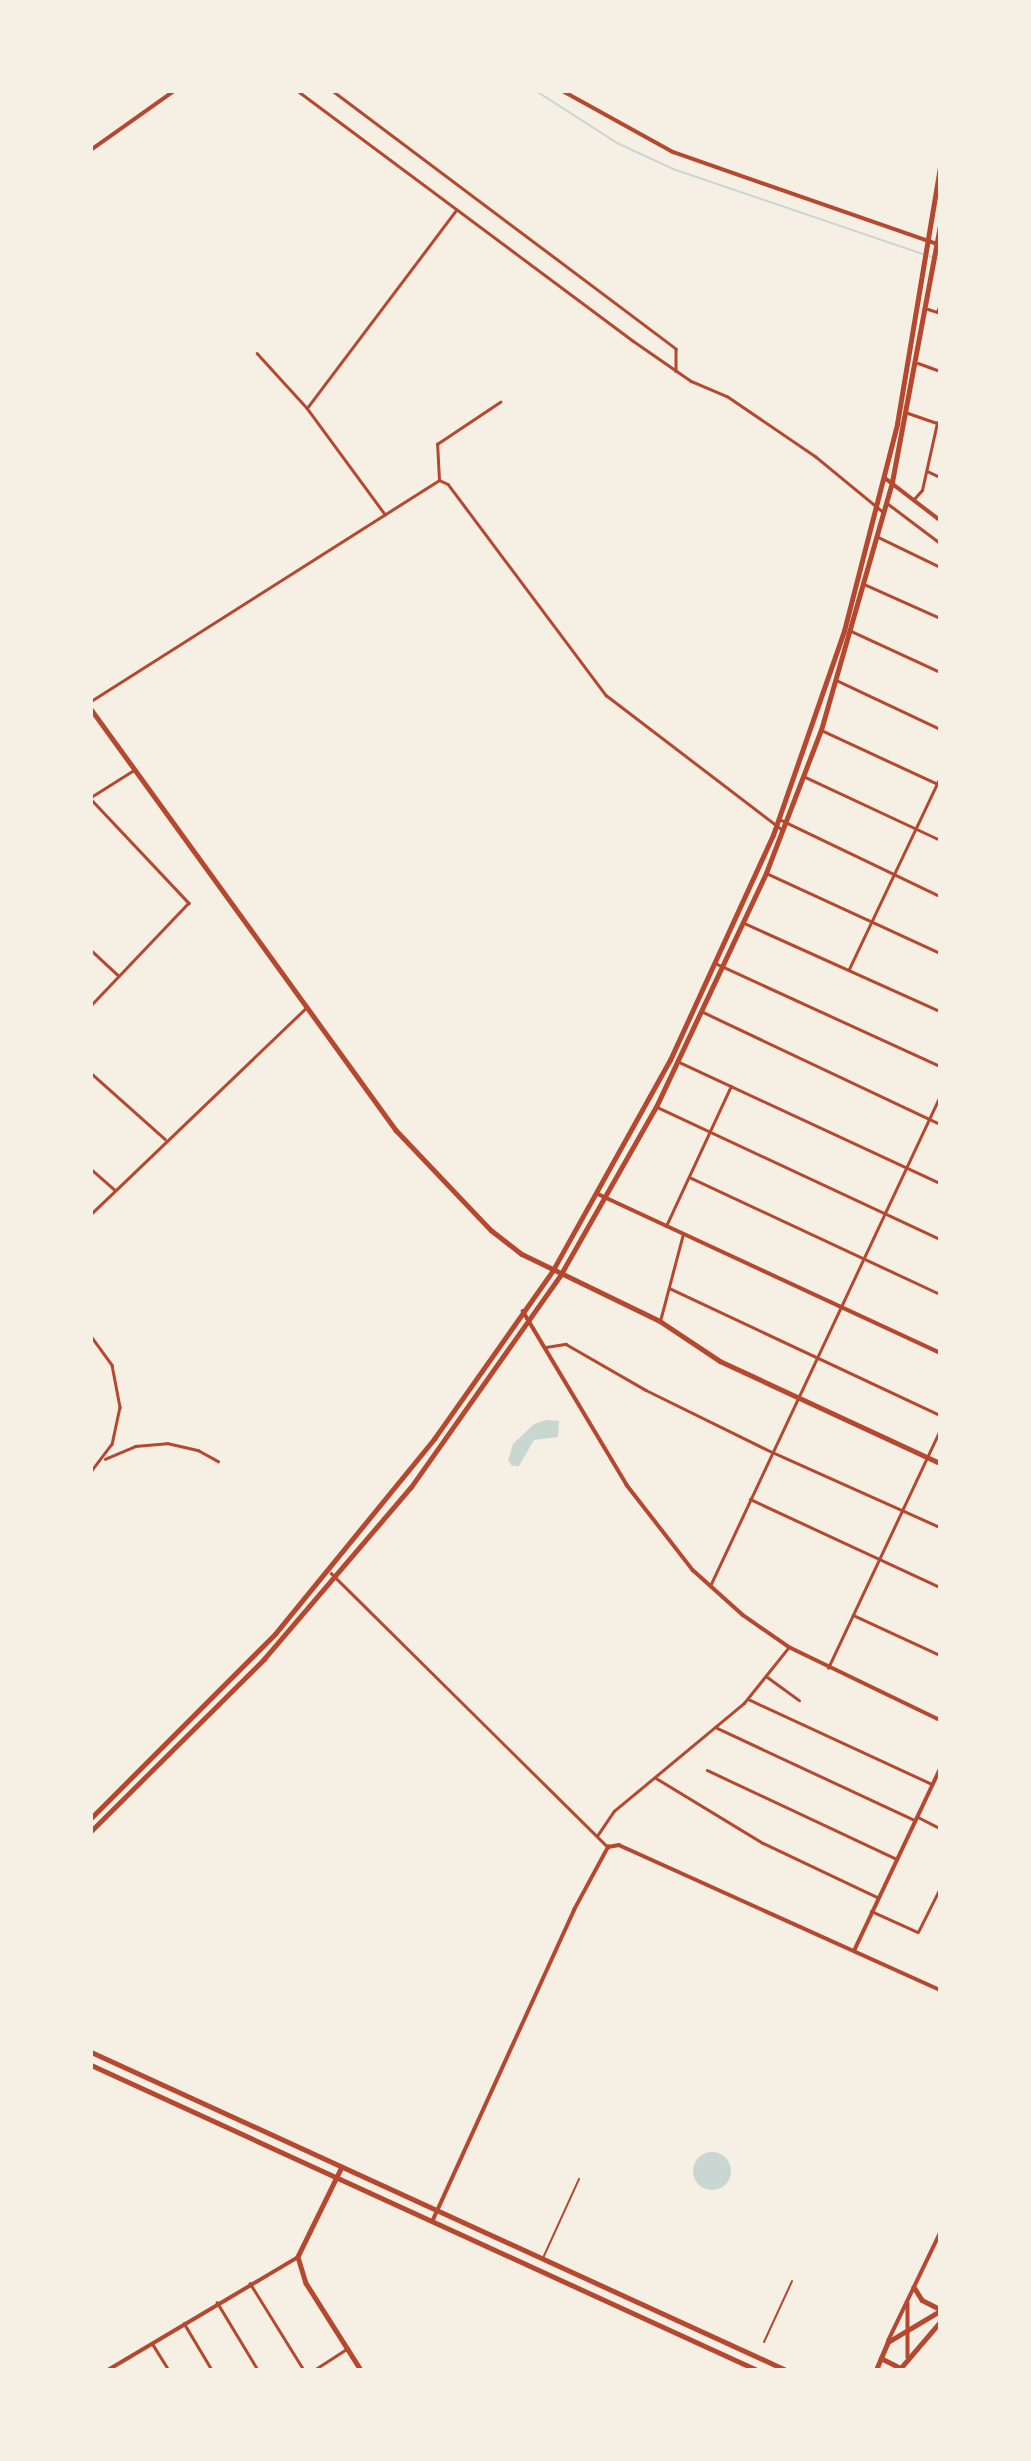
<!DOCTYPE html>
<html>
<head>
<meta charset="utf-8">
<style>
	body { margin:0 }
	#map { position:relative; width:1031px; height:2461px; overflow:hidden; background:#f6efe4; font-family:"Source Serif 4",serif }
	div>[style] { position:absolute }
	.water>* { inset:0; background:#c9d6d2 }
	.round { border-radius:50% }
	.stream>* { height:2px; margin:-1px; padding:0 1px; transform-origin:1px; border-radius:1px; background:#c9d6d2 }
	.pedestrian>* { height:2px; margin:-1px; padding:0 1px; transform-origin:1px; border-radius:1px; background:#b5482f }
	.minor>* { height:2.5px; margin:-1.25px; padding:0 1.25px; transform-origin:1.25px; border-radius:1.25px; background:#b5482f }
	.tertiary>* { height:3.5px; margin:-1.75px; padding:0 1.75px; transform-origin:1.75px; border-radius:1.75px; background:#b5482f }
	.secondary>* { height:4.5px; margin:-2.25px; padding:0 2.25px; transform-origin:2.25px; border-radius:2.25px; background:#b5482f }
	.primary>* { height:4.5px; margin:-2.25px; padding:0 2.25px; transform-origin:2.25px; border-radius:2.25px; background:#b5482f }
	.trunk>* { height:5px; margin:-2.5px; padding:0 2.5px; transform-origin:2.5px; border-radius:2.5px; background:#b5482f }
	span { translate:-50% -50%; white-space:nowrap; text-align:center; line-height:1.15; -webkit-text-stroke:7px #f6efe4; paint-order:stroke }
	.frame { position:absolute; inset:0; border:93px solid #f6efe4; pointer-events:none }
</style>
</head>
<body>
<div id="map">
	<div class="water">
		<i style="clip-path:polygon(546px 1420px,559px 1421px,558px 1437px,534px 1440px,519px 1466px,512px 1466px,508px 1460px,513px 1444px,534px 1424px)"></i>
		<i class="round" style="left:693px;top:2152px;width:38px;height:38px"></i>
	</div>
	<div class="stream">
		<i style="left:536px;top:91px;width:98px;rotate:32.6deg"></i>
		<i style="left:619px;top:144px;width:60px;rotate:24.8deg"></i>
		<i style="left:673px;top:169px;width:282px;rotate:18.8deg"></i>
	</div>
	<div class="pedestrian">
		<i style="left:543px;top:2258px;width:87px;rotate:-65.5deg"></i>
		<i style="left:764px;top:2342px;width:67px;rotate:-65.3deg"></i>
	</div>
	<div class="minor">
		<i style="left:298px;top:91px;width:417px;rotate:36.7deg"></i>
		<i style="left:632px;top:340px;width:72px;rotate:34.8deg"></i>
		<i style="left:691px;top:381px;width:39px;rotate:23deg"></i>
		<i style="left:727px;top:396px;width:107px;rotate:34.3deg"></i>
		<i style="left:815px;top:456px;width:87px;rotate:39.4deg"></i>
		<i style="left:333px;top:91px;width:429px;rotate:36.9deg"></i>
		<i style="left:676px;top:349px;width:22px;rotate:90deg"></i>
		<i style="left:928px;top:309px;width:13px;rotate:18deg"></i>
		<i style="left:937px;top:312px;width:9px;rotate:-69deg"></i>
		<i style="left:257px;top:353px;width:74px;rotate:47.7deg"></i>
		<i style="left:307px;top:408px;width:132px;rotate:53.7deg"></i>
		<i style="left:918px;top:363px;width:23px;rotate:20deg"></i>
		<i style="left:307px;top:408px;width:248px;rotate:-53deg"></i>
		<i style="left:908px;top:413px;width:34px;rotate:19deg"></i>
		<i style="left:927px;top:471px;width:14px;rotate:25deg"></i>
		<i style="left:439px;top:480px;width:36px;rotate:-93deg"></i>
		<i style="left:437px;top:444px;width:76px;rotate:-33.7deg"></i>
		<i style="left:914px;top:499px;width:12px;rotate:-48deg"></i>
		<i style="left:922px;top:490px;width:69px;rotate:-77.4deg"></i>
		<i style="left:887px;top:503px;width:66px;rotate:37deg"></i>
		<i style="left:878px;top:537px;width:69px;rotate:25.8deg"></i>
		<i style="left:866px;top:585px;width:81px;rotate:24deg"></i>
		<i style="left:851px;top:631px;width:98px;rotate:24.7deg"></i>
		<i style="left:836px;top:680px;width:115px;rotate:25.2deg"></i>
		<i style="left:91px;top:701px;width:412px;rotate:-32.4deg"></i>
		<i style="left:439px;top:480px;width:10px;rotate:24deg"></i>
		<i style="left:448px;top:484px;width:264px;rotate:53.2deg"></i>
		<i style="left:606px;top:695px;width:220px;rotate:37.4deg"></i>
		<i style="left:821px;top:730px;width:131px;rotate:24.8deg"></i>
		<i style="left:803px;top:776px;width:151px;rotate:25deg"></i>
		<i style="left:91px;top:797px;width:51px;rotate:-32.1deg"></i>
		<i style="left:91px;top:799px;width:143px;rotate:46.7deg"></i>
		<i style="left:189px;top:903px;width:142px;rotate:133.6deg"></i>
		<i style="left:779px;top:819px;width:178px;rotate:25.6deg"></i>
		<i style="left:766px;top:873px;width:192px;rotate:24.7deg"></i>
		<i style="left:744px;top:923px;width:215px;rotate:24.2deg"></i>
		<i style="left:91px;top:950px;width:38px;rotate:43deg"></i>
		<i style="left:717px;top:964px;width:245px;rotate:24.6deg"></i>
		<i style="left:849px;top:969px;width:212px;rotate:-64.6deg"></i>
		<i style="left:703px;top:1012px;width:262px;rotate:25.3deg"></i>
		<i style="left:679px;top:1062px;width:288px;rotate:24.9deg"></i>
		<i style="left:91px;top:1073px;width:99px;rotate:41.7deg"></i>
		<i style="left:657px;top:1107px;width:312px;rotate:25deg"></i>
		<i style="left:91px;top:1169px;width:32px;rotate:41deg"></i>
		<i style="left:689px;top:1177px;width:277px;rotate:25deg"></i>
		<i style="left:91px;top:1214px;width:298px;rotate:-43.8deg"></i>
		<i style="left:666px;top:1226px;width:154px;rotate:-65.1deg"></i>
		<i style="left:669px;top:1288px;width:299px;rotate:25.1deg"></i>
		<i style="left:660px;top:1321px;width:90px;rotate:-75.2deg"></i>
		<i style="left:91px;top:1336px;width:36px;rotate:54deg"></i>
		<i style="left:112px;top:1365px;width:43px;rotate:79.2deg"></i>
		<i style="left:120px;top:1407px;width:38px;rotate:102deg"></i>
		<i style="left:112px;top:1444px;width:35px;rotate:127deg"></i>
		<i style="left:546px;top:1347px;width:20px;rotate:-9deg"></i>
		<i style="left:566px;top:1344px;width:92px;rotate:29.9deg"></i>
		<i style="left:646px;top:1390px;width:140px;rotate:26.2deg"></i>
		<i style="left:772px;top:1452px;width:184px;rotate:24.1deg"></i>
		<i style="left:105px;top:1459px;width:33px;rotate:-23deg"></i>
		<i style="left:135px;top:1446px;width:32px;rotate:-5deg"></i>
		<i style="left:167px;top:1443px;width:32px;rotate:13deg"></i>
		<i style="left:198px;top:1450px;width:23px;rotate:29deg"></i>
		<i style="left:750px;top:1499px;width:209px;rotate:24.9deg"></i>
		<i style="left:331px;top:1573px;width:390px;rotate:44.7deg"></i>
		<i style="left:710px;top:1586px;width:541px;rotate:-64.86deg"></i>
		<i style="left:853px;top:1615px;width:96px;rotate:24.7deg"></i>
		<i style="left:828px;top:1668px;width:263px;rotate:-64.8deg"></i>
		<i style="left:766px;top:1676px;width:41px;rotate:36deg"></i>
		<i style="left:748px;top:1699px;width:203px;rotate:24.8deg"></i>
		<i style="left:715px;top:1727px;width:220px;rotate:25deg"></i>
		<i style="left:707px;top:1770px;width:210px;rotate:25.1deg"></i>
		<i style="left:656px;top:1778px;width:125px;rotate:31.3deg"></i>
		<i style="left:763px;top:1843px;width:126px;rotate:25.3deg"></i>
		<i style="left:918px;top:1817px;width:25px;rotate:27deg"></i>
		<i style="left:597px;top:1836px;width:30px;rotate:-56deg"></i>
		<i style="left:614px;top:1811px;width:169px;rotate:-39.7deg"></i>
		<i style="left:744px;top:1703px;width:70px;rotate:-51.3deg"></i>
		<i style="left:871px;top:1911px;width:51px;rotate:24.1deg"></i>
		<i style="left:918px;top:1932px;width:49px;rotate:-63.4deg"></i>
		<i style="left:250px;top:2283px;width:102px;rotate:58.2deg"></i>
		<i style="left:217px;top:2302px;width:79px;rotate:58.9deg"></i>
		<i style="left:184px;top:2323px;width:55px;rotate:59.2deg"></i>
		<i style="left:152px;top:2343px;width:32px;rotate:58deg"></i>
		<i style="left:314px;top:2370px;width:40px;rotate:-32.9deg"></i>
	</div>
	<div class="tertiary">
		<i style="left:563px;top:91px;width:126px;rotate:29deg"></i>
		<i style="left:673px;top:152px;width:283px;rotate:19.2deg"></i>
		<i style="left:91px;top:150px;width:102px;rotate:-35.4deg"></i>
		<i style="left:885px;top:478px;width:69px;rotate:37.4deg"></i>
		<i style="left:598px;top:1194px;width:377px;rotate:24.9deg"></i>
		<i style="left:523px;top:1311px;width:203px;rotate:59.1deg"></i>
		<i style="left:627px;top:1485px;width:108px;rotate:52.2deg"></i>
		<i style="left:693px;top:1570px;width:67px;rotate:42deg"></i>
		<i style="left:743px;top:1615px;width:56px;rotate:34.8deg"></i>
		<i style="left:789px;top:1647px;width:168px;rotate:25.8deg"></i>
		<i style="left:854px;top:1951px;width:201px;rotate:-64.7deg"></i>
		<i style="left:432px;top:2222px;width:343px;rotate:-65.5deg"></i>
		<i style="left:574px;top:1910px;width:72px;rotate:-61.6deg"></i>
		<i style="left:608px;top:1847px;width:11px;rotate:-10deg"></i>
		<i style="left:619px;top:1845px;width:352px;rotate:24.3deg"></i>
		<i style="left:908px;top:2303px;width:54px;rotate:90deg"></i>
		<i style="left:888px;top:2341px;width:120px;rotate:-64.3deg"></i>
		<i style="left:108px;top:2370px;width:221px;rotate:-30.7deg"></i>
	</div>
	<div class="secondary">
		<i style="left:91px;top:709px;width:520px;rotate:54.08deg"></i>
		<i style="left:396px;top:1130px;width:138px;rotate:46.5deg"></i>
		<i style="left:491px;top:1230px;width:39px;rotate:38deg"></i>
		<i style="left:522px;top:1254px;width:153px;rotate:25.9deg"></i>
		<i style="left:660px;top:1321px;width:72px;rotate:33.7deg"></i>
		<i style="left:720px;top:1361px;width:242px;rotate:24.9deg"></i>
		<i style="left:342px;top:2167px;width:100px;rotate:116.1deg"></i>
		<i style="left:298px;top:2257px;width:27px;rotate:73deg"></i>
		<i style="left:306px;top:2283px;width:103px;rotate:57.7deg"></i>
		<i style="left:914px;top:2287px;width:15px;rotate:58deg"></i>
		<i style="left:922px;top:2300px;width:20px;rotate:27deg"></i>
		<i style="left:881px;top:2358px;width:22px;rotate:27deg"></i>
		<i style="left:876px;top:2370px;width:30px;rotate:-67deg"></i>
		<i style="left:888px;top:2342px;width:61px;rotate:-30.8deg"></i>
		<i style="left:899px;top:2370px;width:63px;rotate:-49.5deg"></i>
	</div>
	<div class="primary">
		<i style="left:91px;top:1818px;width:260px;rotate:-45deg"></i>
		<i style="left:275px;top:1634px;width:252px;rotate:-50.8deg"></i>
		<i style="left:434px;top:1439px;width:207px;rotate:-54.8deg"></i>
		<i style="left:553px;top:1270px;width:240px;rotate:-60.9deg"></i>
		<i style="left:670px;top:1060px;width:247px;rotate:-65.4deg"></i>
		<i style="left:773px;top:835px;width:216px;rotate:-70.8deg"></i>
		<i style="left:844px;top:631px;width:214px;rotate:-75.6deg"></i>
		<i style="left:897px;top:424px;width:260px;rotate:-80.5deg"></i>
		<i style="left:91px;top:1831px;width:244px;rotate:-44.8deg"></i>
		<i style="left:264px;top:1659px;width:226px;rotate:-49.5deg"></i>
		<i style="left:411px;top:1487px;width:261px;rotate:-54.8deg"></i>
		<i style="left:561px;top:1274px;width:192px;rotate:-60.4deg"></i>
		<i style="left:656px;top:1107px;width:259px;rotate:-64.8deg"></i>
		<i style="left:766px;top:873px;width:153px;rotate:-69deg"></i>
		<i style="left:821px;top:730px;width:258px;rotate:-74deg"></i>
		<i style="left:892px;top:482px;width:260px;rotate:-79.4deg"></i>
	</div>
	<div class="trunk">
		<i style="left:91px;top:2052px;width:764px;rotate:24.59deg"></i>
		<i style="left:91px;top:2065px;width:733px;rotate:24.61deg"></i>
	</div>
	<div class="frame"></div>
</div>
</body>
</html>
